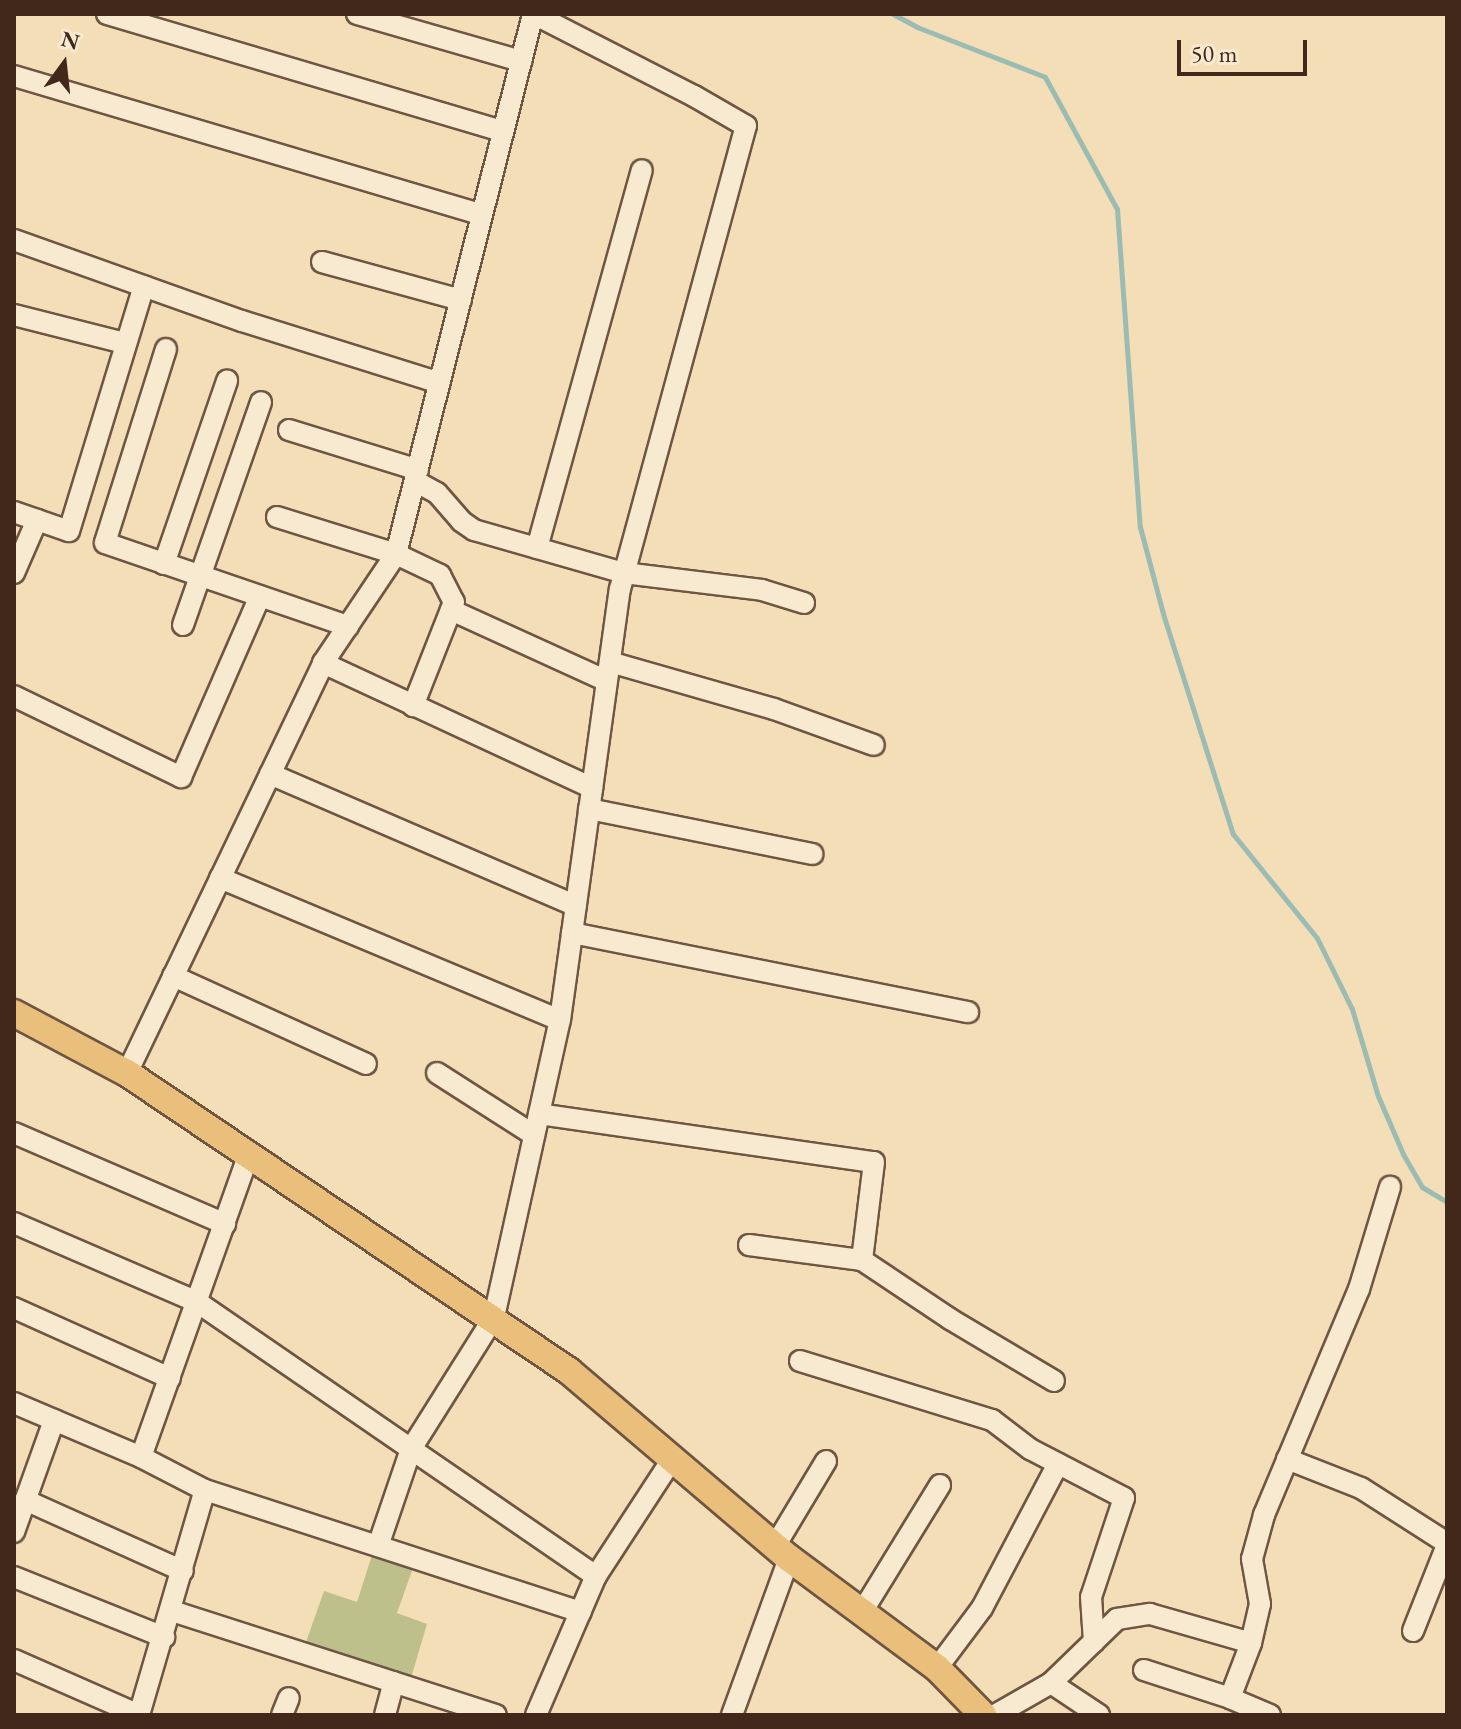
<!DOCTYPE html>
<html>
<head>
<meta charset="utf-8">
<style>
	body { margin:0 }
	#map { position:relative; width:1461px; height:1729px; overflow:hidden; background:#f3deb7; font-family:"EB Garamond",serif }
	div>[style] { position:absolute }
	.green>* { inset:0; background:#bec08c }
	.stream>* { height:5px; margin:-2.5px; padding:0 2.5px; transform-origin:2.5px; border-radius:2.5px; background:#9bbcb2 }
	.roads { filter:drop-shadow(2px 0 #6e5642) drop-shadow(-2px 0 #6e5642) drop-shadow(0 2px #6e5642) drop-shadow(0 -2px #6e5642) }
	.minor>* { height:20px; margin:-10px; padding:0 10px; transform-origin:10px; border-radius:10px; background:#f7ead0 }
	.major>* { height:26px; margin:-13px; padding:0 13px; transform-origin:13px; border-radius:13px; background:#eabf7c }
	span { translate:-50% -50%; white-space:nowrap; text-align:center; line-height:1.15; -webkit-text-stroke:6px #f7ead0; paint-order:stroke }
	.frame { position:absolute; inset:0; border:16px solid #42281b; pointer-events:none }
	.north { position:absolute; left:24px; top:24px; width:80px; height:80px; -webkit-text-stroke:6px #f7ead0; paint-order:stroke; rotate:15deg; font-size:22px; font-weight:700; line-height:32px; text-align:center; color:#42281b }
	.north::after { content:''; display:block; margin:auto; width:28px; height:36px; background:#42281b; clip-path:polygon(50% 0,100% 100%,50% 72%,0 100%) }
	.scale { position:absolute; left:1177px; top:40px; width:130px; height:36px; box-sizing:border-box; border:4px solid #42281b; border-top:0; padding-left:10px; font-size:24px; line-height:28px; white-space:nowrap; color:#42281b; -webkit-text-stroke:6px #f7ead0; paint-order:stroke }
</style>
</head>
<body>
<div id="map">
	<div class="green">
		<i style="clip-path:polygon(373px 1552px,414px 1565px,397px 1613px,427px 1624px,411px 1678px,305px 1645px,324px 1591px,357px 1602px)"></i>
	</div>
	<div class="stream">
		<i style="left:893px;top:14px;width:27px;rotate:28deg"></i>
		<i style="left:917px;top:27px;width:137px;rotate:21.3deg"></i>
		<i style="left:1045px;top:77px;width:150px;rotate:61.4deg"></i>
		<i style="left:1117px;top:209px;width:319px;rotate:85.9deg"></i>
		<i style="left:1140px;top:527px;width:93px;rotate:75.1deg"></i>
		<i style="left:1164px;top:617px;width:228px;rotate:72.4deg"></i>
		<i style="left:1233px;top:834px;width:134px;rotate:51.1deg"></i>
		<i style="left:1317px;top:938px;width:79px;rotate:63.8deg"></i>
		<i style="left:1352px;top:1009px;width:91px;rotate:73.4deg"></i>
		<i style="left:1378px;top:1096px;width:63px;rotate:66.7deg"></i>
		<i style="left:1403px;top:1154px;width:38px;rotate:60deg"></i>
		<i style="left:1422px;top:1187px;width:29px;rotate:31deg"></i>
	</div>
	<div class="roads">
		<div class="minor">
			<i style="left:107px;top:14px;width:413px;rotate:16.5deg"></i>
			<i style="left:357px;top:14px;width:171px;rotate:16deg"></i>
			<i style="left:14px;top:76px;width:488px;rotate:16.5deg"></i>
			<i style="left:14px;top:240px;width:242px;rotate:19.6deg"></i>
			<i style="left:242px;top:321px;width:207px;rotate:17.4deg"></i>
			<i style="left:322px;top:262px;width:144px;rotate:15.3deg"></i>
			<i style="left:14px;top:315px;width:114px;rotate:14.2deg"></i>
			<i style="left:166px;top:349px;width:203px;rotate:107.5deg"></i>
			<i style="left:105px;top:543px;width:257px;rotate:18.9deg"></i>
			<i style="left:289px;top:430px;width:135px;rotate:17.2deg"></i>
			<i style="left:415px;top:481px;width:25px;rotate:29deg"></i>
			<i style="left:437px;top:493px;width:37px;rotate:49deg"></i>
			<i style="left:461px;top:521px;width:16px;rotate:35deg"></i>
			<i style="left:474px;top:530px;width:156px;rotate:16deg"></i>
			<i style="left:624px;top:573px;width:139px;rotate:7deg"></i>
			<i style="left:762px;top:590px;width:44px;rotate:17.2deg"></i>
			<i style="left:14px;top:512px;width:58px;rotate:19.1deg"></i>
			<i style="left:69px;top:531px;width:256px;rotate:-73deg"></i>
			<i style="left:277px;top:517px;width:125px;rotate:17.3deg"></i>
			<i style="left:396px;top:554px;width:49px;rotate:25.5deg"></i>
			<i style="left:440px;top:575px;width:30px;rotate:63deg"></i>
			<i style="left:454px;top:602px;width:112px;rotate:111.5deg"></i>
			<i style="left:537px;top:548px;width:392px;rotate:-74.5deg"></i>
			<i style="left:164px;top:564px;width:194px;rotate:-71deg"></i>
			<i style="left:14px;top:573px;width:58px;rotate:-66.5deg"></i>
			<i style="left:451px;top:610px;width:171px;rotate:24.5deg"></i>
			<i style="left:183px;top:625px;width:236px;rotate:-70.7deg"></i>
			<i style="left:610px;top:662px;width:171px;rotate:16deg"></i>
			<i style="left:774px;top:709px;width:106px;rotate:19.8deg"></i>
			<i style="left:323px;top:663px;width:297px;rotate:24.9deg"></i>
			<i style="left:14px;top:696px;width:186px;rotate:25.9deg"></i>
			<i style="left:181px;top:777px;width:197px;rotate:-66.4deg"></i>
			<i style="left:270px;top:774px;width:333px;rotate:23.3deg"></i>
			<i style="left:589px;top:809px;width:228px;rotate:11.4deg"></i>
			<i style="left:220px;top:878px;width:368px;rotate:22.7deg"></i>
			<i style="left:572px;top:933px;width:404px;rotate:11.3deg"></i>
			<i style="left:173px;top:976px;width:212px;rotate:24.5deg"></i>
			<i style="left:127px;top:1073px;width:454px;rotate:-64.4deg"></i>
			<i style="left:323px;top:663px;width:131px;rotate:-56.2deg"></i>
			<i style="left:396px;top:554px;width:557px;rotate:-75.76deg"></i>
			<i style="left:437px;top:1073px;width:115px;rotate:32.6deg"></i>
			<i style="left:539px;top:1114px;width:338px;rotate:8.2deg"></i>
			<i style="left:874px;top:1162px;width:99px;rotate:97deg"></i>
			<i style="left:14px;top:1133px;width:230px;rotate:23.3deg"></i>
			<i style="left:14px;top:1223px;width:199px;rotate:23.3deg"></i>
			<i style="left:197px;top:1302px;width:484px;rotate:34.5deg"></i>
			<i style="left:749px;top:1245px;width:114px;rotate:7.6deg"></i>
			<i style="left:862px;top:1260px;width:106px;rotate:33.8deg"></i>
			<i style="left:950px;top:1319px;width:121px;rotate:30.8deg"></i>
			<i style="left:14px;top:1308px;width:171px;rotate:24.2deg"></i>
			<i style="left:800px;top:1361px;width:201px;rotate:17.1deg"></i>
			<i style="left:992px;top:1420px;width:48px;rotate:37.3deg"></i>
			<i style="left:1030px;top:1449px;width:106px;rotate:27.5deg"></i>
			<i style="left:1124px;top:1498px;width:104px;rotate:108.4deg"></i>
			<i style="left:1091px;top:1597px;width:45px;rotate:86.2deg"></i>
			<i style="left:14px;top:1403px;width:138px;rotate:23deg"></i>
			<i style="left:141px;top:1457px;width:72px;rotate:27.3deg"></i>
			<i style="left:205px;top:1490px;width:395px;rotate:18deg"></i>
			<i style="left:141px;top:1457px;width:322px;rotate:-70.4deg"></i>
			<i style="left:1287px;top:1459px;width:79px;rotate:21.4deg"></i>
			<i style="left:1361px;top:1488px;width:102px;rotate:32.6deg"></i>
			<i style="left:25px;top:1500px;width:173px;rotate:24.2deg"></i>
			<i style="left:14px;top:1532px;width:119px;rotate:-70.3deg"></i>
			<i style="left:378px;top:1546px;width:102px;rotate:-71.2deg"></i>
			<i style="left:411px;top:1449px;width:156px;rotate:-57.8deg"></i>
			<i style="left:494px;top:1317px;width:304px;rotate:-77.5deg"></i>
			<i style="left:560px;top:1020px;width:435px;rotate:-82.1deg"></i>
			<i style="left:620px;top:589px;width:480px;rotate:-74.8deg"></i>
			<i style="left:746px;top:126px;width:60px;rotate:-150deg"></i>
			<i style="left:694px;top:96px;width:180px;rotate:-152.9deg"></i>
			<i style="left:775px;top:1546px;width:99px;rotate:-59deg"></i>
			<i style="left:14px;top:1577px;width:162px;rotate:21.8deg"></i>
			<i style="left:172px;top:1611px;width:340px;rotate:17.8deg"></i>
			<i style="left:862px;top:1612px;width:149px;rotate:-58.4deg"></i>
			<i style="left:1413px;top:1631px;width:92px;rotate:-68.4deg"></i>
			<i style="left:14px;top:1660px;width:137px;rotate:23.7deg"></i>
			<i style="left:937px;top:1668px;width:75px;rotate:-53.1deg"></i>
			<i style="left:982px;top:1608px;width:163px;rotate:-62.2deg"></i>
			<i style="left:1144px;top:1670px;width:90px;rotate:18deg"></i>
			<i style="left:1051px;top:1683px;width:58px;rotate:33.7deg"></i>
			<i style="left:139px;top:1715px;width:234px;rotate:-73.7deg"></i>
			<i style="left:282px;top:1715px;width:18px;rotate:-68deg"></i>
			<i style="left:385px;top:1715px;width:34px;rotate:-75deg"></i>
			<i style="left:536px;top:1715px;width:151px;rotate:-66.7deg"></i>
			<i style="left:596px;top:1576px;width:137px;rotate:-56.9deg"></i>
			<i style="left:732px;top:1715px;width:167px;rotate:-70deg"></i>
			<i style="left:995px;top:1715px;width:64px;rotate:-29.7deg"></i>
			<i style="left:1051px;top:1683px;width:92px;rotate:-44.1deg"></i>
			<i style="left:1117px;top:1619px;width:33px;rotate:-9deg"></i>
			<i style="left:1150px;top:1614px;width:105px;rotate:16deg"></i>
			<i style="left:1270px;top:1715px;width:43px;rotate:-157deg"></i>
			<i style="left:1230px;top:1698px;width:59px;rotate:-69.1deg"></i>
			<i style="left:1251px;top:1643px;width:40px;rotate:-77deg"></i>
			<i style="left:1260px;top:1604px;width:46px;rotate:-100.1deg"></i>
			<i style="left:1252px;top:1559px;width:46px;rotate:-74.7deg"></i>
			<i style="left:1264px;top:1515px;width:245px;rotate:-67.2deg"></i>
			<i style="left:1359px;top:1289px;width:107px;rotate:-73.1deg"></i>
		</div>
		<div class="major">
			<i style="left:14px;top:1013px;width:128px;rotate:28deg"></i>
			<i style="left:127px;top:1073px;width:533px;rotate:33.99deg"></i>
			<i style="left:569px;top:1371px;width:289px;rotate:40.4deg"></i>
			<i style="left:789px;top:1558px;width:184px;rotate:36.6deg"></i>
			<i style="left:937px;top:1668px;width:66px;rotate:45.6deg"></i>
		</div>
	</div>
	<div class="frame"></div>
	<div class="north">N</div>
	<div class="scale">50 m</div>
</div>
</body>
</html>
